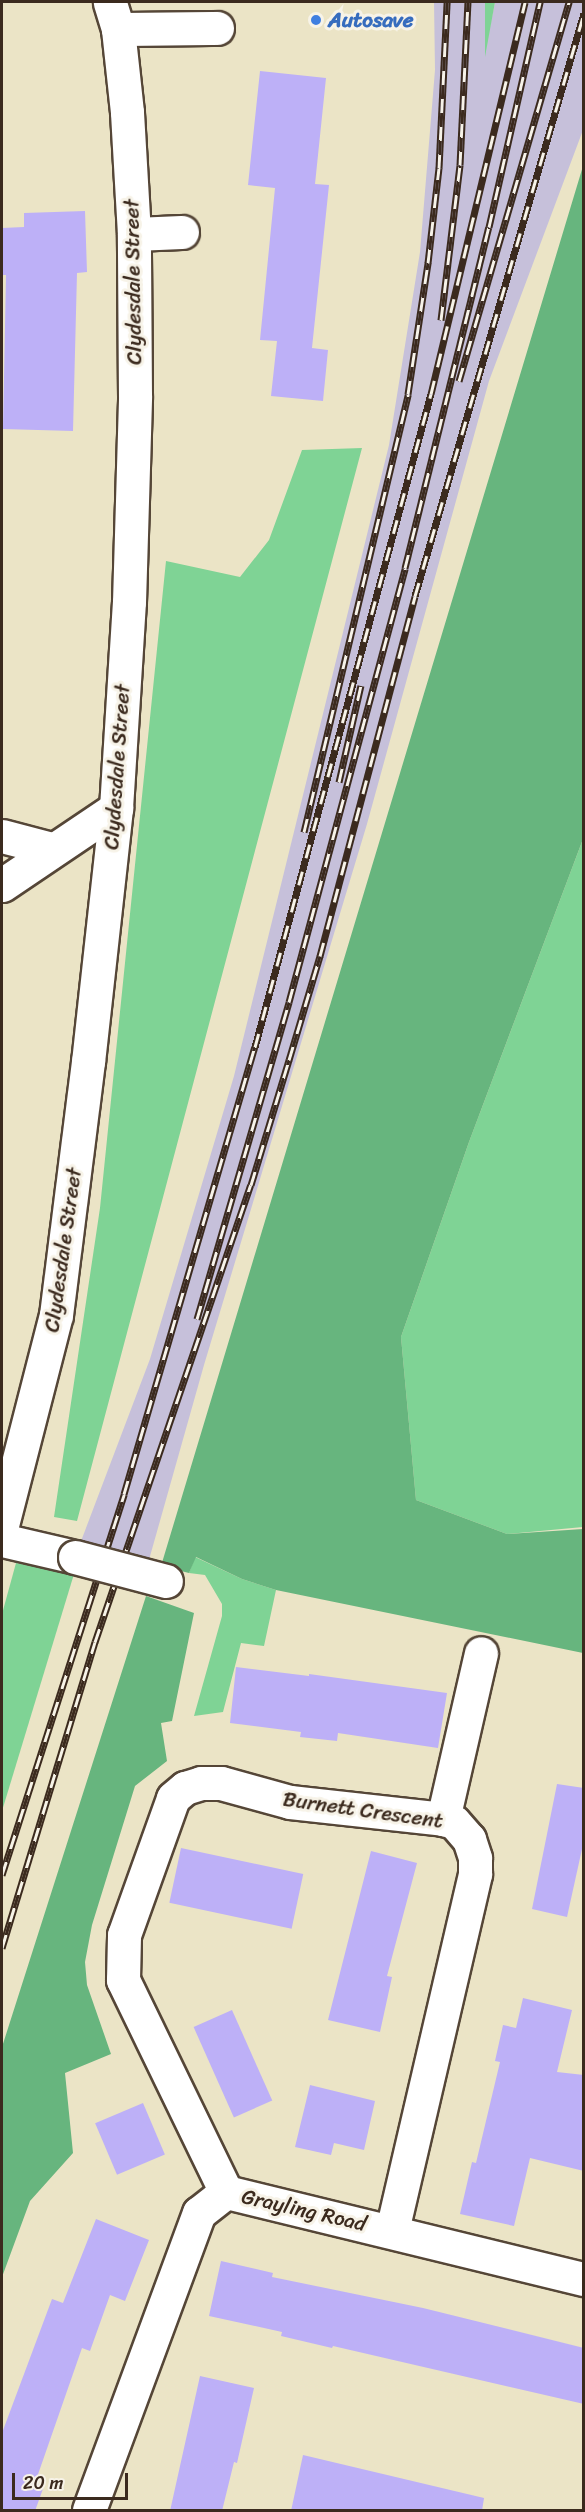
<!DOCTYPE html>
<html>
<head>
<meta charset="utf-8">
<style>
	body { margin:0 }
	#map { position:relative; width:585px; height:2512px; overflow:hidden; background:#ebe4c6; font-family:Sriracha,sans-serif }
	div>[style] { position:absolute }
	.industrial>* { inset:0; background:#c6c0da }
	.green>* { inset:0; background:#7fd395 }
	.forest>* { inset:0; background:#67b57e }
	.building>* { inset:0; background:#bdb0f7; transform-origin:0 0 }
	.roads { filter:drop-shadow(2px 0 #554637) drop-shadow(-2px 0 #554637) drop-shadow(0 2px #554637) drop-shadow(0 -2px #554637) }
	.minor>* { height:33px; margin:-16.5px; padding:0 16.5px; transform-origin:16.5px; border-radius:16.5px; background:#fff }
	.major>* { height:33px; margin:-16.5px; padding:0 16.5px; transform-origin:16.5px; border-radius:16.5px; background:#fff }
	.rail>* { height:7px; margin-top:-3.5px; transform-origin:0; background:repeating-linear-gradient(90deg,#f7f3e8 0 14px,#3b2a1e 0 28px); box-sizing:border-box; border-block:2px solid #3b2a1e }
	.bridges { filter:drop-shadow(2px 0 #554637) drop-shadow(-2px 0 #554637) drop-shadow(0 2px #554637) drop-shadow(0 -2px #554637) }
	.minor-bridge>* { height:33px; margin:-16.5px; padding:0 16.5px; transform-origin:16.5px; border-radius:16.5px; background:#fff }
	.dots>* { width:16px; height:16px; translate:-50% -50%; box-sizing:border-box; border:3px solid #f7f3e8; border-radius:50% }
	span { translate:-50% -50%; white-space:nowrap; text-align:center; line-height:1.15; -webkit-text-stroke:6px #f7f3e8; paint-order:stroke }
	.shop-label { font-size:21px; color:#366cbe; font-weight:700 }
	.left { translate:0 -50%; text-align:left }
	.street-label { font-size:21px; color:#3b2a1e }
	.frame { position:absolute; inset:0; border:3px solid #3b2a1e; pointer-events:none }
	.scale { position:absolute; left:12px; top:2473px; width:116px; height:27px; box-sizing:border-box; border:3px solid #3b2a1e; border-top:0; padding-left:8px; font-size:18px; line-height:21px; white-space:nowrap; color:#3b2a1e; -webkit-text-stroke:4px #f7f3e8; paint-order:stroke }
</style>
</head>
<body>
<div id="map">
	<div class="industrial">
		<i style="clip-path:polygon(434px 2px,485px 2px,485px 52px,495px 2px,583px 2px,583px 130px,489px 381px,367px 824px,204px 1365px,145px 1574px,75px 1557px,150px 1359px,234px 1076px,389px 445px,420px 252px,435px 70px)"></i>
	</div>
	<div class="green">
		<i style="clip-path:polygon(485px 2px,495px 2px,485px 57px)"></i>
		<i style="clip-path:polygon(362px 448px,77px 1521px,54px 1517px,100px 1208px,166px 561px,240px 577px,269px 540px,302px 450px)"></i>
		<i style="clip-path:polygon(583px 839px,583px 1527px,507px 1534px,416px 1500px,401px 1337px,469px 1142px)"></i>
		<i style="clip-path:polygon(195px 1557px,242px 1579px,276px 1590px,264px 1646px,241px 1643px,223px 1712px,194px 1716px,222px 1616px,222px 1604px,205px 1575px,189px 1573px)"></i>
		<i style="clip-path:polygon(16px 1563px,74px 1574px,2px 1811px,2px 1614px)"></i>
	</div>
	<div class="forest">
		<i style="clip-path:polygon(583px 166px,583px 839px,469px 1142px,401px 1337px,416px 1500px,507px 1534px,583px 1529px,583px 1653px,276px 1590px,242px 1579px,196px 1557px,189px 1573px,161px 1566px)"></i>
		<i style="clip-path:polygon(146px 1596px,194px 1613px,172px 1721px,161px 1723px,167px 1761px,135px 1786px,92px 1925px,85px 1962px,87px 1985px,111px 2054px,65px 2073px,73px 2153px,30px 2201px,2px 2277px,2px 2047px)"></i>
	</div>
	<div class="building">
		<i style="clip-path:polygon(260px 71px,326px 78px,315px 184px,329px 185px,312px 348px,328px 350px,323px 401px,271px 396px,277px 341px,260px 340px,275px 188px,248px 185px)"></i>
		<i style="clip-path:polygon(85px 211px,87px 272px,77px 273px,73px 431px,3px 429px,6px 275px,2px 275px,2px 228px,24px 227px,24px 213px)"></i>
		<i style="clip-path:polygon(236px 1667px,309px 1676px,309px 1674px,447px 1693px,438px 1748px,338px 1733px,337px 1741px,300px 1737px,301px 1732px,230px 1723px)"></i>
		<i style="clip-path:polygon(557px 1784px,584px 1788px,584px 1840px,567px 1917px,532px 1909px)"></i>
		<i style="left:181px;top:1848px;width:125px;height:56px;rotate:12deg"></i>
		<i style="clip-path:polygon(371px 1851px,417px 1863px,387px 1976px,392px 1977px,380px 2032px,328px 2020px)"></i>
		<i style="clip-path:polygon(523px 1998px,572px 2010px,557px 2072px,584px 2075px,584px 2171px,530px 2158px,514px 2226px,460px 2214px,472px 2162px,476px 2163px,500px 2062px,495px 2061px,503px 2025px,516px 2028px)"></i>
		<i style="left:232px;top:2010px;width:99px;height:42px;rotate:66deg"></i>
		<i style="clip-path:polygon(310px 2085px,375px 2101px,364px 2150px,334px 2143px,331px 2155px,295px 2147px)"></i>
		<i style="left:143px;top:2103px;width:56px;height:52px;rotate:67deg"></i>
		<i style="clip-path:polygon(96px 2219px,149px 2240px,125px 2301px,110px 2295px,90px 2351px,82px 2348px,35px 2483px,44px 2486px,35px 2511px,2px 2511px,2px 2433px,52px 2299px,63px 2303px)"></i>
		<i style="clip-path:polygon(221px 2261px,273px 2273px,272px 2277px,423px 2308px,584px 2348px,584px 2404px,333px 2346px,332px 2348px,281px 2336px,282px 2332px,209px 2316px)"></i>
		<i style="clip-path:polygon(200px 2376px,254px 2388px,237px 2463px,234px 2462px,222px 2511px,170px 2511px)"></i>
		<i style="clip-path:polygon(303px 2455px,484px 2498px,482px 2511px,291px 2511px)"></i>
	</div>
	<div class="roads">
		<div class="minor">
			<i style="left:118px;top:29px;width:99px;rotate:-0.6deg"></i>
			<i style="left:134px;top:234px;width:48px;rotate:-2.4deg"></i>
			<i style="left:2px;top:836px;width:52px;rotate:14.6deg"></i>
			<i style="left:2px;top:885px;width:138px;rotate:-34deg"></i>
			<i style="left:2px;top:1540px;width:75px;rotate:13.1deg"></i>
			<i style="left:443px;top:1819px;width:170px;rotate:-77.1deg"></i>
			<i style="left:226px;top:2192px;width:236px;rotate:-115.9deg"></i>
			<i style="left:123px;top:1980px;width:45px;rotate:-88.7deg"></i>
			<i style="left:124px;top:1935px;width:145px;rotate:-70.3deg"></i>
			<i style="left:173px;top:1798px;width:16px;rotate:-40deg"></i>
			<i style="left:185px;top:1788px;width:17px;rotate:-17deg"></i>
			<i style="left:201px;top:1783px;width:20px"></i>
			<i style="left:221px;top:1783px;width:72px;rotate:15.4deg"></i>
			<i style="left:290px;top:1802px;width:154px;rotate:6.3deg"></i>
			<i style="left:443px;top:1819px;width:11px;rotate:15deg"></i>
			<i style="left:454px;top:1822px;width:23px;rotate:49deg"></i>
			<i style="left:469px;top:1839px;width:20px;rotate:72deg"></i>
			<i style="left:475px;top:1858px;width:16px;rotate:90deg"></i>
			<i style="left:475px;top:1874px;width:367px;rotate:103.1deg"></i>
			<i style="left:89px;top:2510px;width:317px;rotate:-69.7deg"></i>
			<i style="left:199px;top:2213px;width:34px;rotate:-38deg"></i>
			<i style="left:226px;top:2192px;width:368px;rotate:13.7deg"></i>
		</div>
		<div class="major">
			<i style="left:2px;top:1525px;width:217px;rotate:-75.6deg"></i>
			<i style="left:56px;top:1315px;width:255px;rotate:-82.8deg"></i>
			<i style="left:88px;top:1062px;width:256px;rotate:-83.7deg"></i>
			<i style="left:116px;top:808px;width:206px;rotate:-86.4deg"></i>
			<i style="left:129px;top:602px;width:206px;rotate:-88.3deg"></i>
			<i style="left:135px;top:396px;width:162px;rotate:-90.4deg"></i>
			<i style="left:134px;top:234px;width:122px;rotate:-93.3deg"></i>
			<i style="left:127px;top:112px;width:83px;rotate:-96.2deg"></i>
			<i style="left:118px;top:29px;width:28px;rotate:-107deg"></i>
		</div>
	</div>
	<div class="rail">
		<i style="left:441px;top:320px;width:156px;rotate:-83deg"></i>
		<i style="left:460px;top:165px;width:163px;rotate:-87.2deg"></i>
		<i style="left:459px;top:381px;width:395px;rotate:-73.8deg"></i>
		<i style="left:339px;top:782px;width:99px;rotate:-77.2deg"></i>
		<i style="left:304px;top:832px;width:450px;rotate:-76.6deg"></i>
		<i style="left:408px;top:394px;width:133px;rotate:-81.3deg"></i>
		<i style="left:428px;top:263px;width:96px;rotate:-83.4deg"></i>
		<i style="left:439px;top:168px;width:166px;rotate:-87.2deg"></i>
		<i style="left:197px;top:1319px;width:330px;rotate:-73.8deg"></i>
		<i style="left:289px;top:1002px;width:449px;rotate:-75deg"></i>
		<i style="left:405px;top:568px;width:351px;rotate:-76.2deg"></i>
		<i style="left:489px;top:227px;width:231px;rotate:-77.2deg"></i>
		<i style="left:2px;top:1875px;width:400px;rotate:-72.2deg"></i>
		<i style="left:124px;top:1494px;width:466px;rotate:-73.7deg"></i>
		<i style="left:255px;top:1047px;width:676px;rotate:-74.92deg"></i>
		<i style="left:431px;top:394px;width:403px;rotate:-76.5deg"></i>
		<i style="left:2px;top:1948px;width:320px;rotate:-73.1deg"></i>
		<i style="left:95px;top:1642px;width:483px;rotate:-71.2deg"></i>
		<i style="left:251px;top:1185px;width:131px;rotate:-73.1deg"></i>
		<i style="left:289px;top:1060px;width:109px;rotate:-73.4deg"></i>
		<i style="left:320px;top:956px;width:372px;rotate:-75.2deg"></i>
		<i style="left:415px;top:596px;width:607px;rotate:-73.83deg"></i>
	</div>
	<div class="bridges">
		<div class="minor-bridge">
			<i style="left:75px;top:1557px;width:94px;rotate:14.8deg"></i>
		</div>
	</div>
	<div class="dots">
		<i style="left:316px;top:20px;background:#3f7fe0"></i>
	</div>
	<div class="shop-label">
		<span class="left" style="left:328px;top:20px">Autosave</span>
	</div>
	<div class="street-label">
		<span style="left:133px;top:282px;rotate:-91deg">Clydesdale Street</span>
		<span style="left:117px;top:767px;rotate:-86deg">Clydesdale Street</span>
		<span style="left:63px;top:1250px;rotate:-82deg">Clydesdale Street</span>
		<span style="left:363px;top:1810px;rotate:8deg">Burnett Crescent</span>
		<span style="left:304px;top:2210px;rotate:13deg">Grayling Road</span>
	</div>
	<div class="frame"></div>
	<div class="scale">20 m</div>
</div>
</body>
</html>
